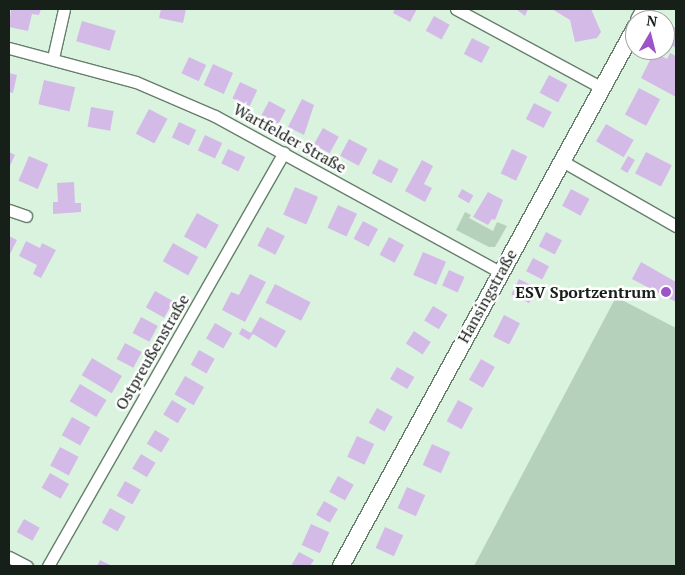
<!DOCTYPE html>
<html>
<head>
<meta charset="utf-8">
<style>
	body { margin:0 }
	#map { position:relative; width:685px; height:575px; overflow:hidden; background:#daf3df; font-family:"PT Serif",serif }
	div>[style] { position:absolute }
	.green>* { inset:0; background:#b5d0bb }
	.building>* { inset:0; background:#d4bbe7; transform-origin:0 0 }
	.roads { filter:drop-shadow(1px 0 #677e6c) drop-shadow(-1px 0 #677e6c) drop-shadow(0 1px #677e6c) drop-shadow(0 -1px #677e6c) }
	.street>* { height:11px; margin:-5.5px; padding:0 5.5px; transform-origin:5.5px; border-radius:5.5px; background:#fff }
	.secondary>* { height:16px; margin:-8px; padding:0 8px; transform-origin:8px; border-radius:8px; background:#fff }
	.dots>* { width:14px; height:14px; translate:-50% -50%; box-sizing:border-box; border:2px solid #fff; border-radius:50% }
	span { translate:-50% -50%; white-space:nowrap; text-align:center; line-height:1.15; -webkit-text-stroke:5px #fff; paint-order:stroke }
	.street-label { font-size:16px; color:#161f18 }
	.poi-label { font-size:16px; color:#161f18; font-weight:700 }
	.right { translate:-100% -50%; text-align:right }
	.frame { position:absolute; inset:0; border:10px solid #161f18; pointer-events:none }
	.north { position:absolute; left:625px; top:10px; width:50px; height:50px; box-sizing:border-box; background:#fff; border:1px solid #a2a5a3; border-radius:50%; rotate:8deg; font-size:14px; font-weight:700; line-height:20px; text-align:center; color:#161f18 }
	.north::after { content:''; display:block; margin:auto; width:18px; height:22px; background:#9c54c7; clip-path:polygon(50% 0,100% 100%,50% 72%,0 100%) }
</style>
</head>
<body>
<div id="map">
	<div class="green">
		<i style="clip-path:polygon(465px 212px,471px 215px,469px 218px,493px 231px,497px 222px,507px 226px,495px 247px,489px 247px,456px 230px)"></i>
		<i style="clip-path:polygon(616px 297px,676px 328px,676px 566px,474px 566px)"></i>
	</div>
	<div class="building">
		<i style="clip-path:polygon(11px 9px,41px 9px,39px 15px,32px 14px,28px 31px,9px 27px)"></i>
		<i style="clip-path:polygon(161px 9px,186px 9px,183px 23px,159px 18px)"></i>
		<i style="clip-path:polygon(395px 9px,417px 9px,410px 22px,393px 13px)"></i>
		<i style="clip-path:polygon(516px 9px,528px 9px,525px 16px)"></i>
		<i style="clip-path:polygon(552px 9px,591px 9px,601px 32px,597px 38px,575px 42px,570px 20px)"></i>
		<i style="left:434px;top:16px;width:18px;height:17px;rotate:29deg"></i>
		<i style="left:82px;top:21px;width:35px;height:21px;rotate:16deg"></i>
		<i style="clip-path:polygon(667px 23px,676px 28px,676px 48px,665px 42px)"></i>
		<i style="left:472px;top:38px;width:20px;height:18px;rotate:27deg"></i>
		<i style="clip-path:polygon(654px 52px,667px 59px,670px 53px,676px 56px,676px 97px,641px 78px)"></i>
		<i style="left:189px;top:57px;width:19px;height:18px;rotate:25deg"></i>
		<i style="left:213px;top:64px;width:22px;height:23px;rotate:24deg"></i>
		<i style="clip-path:polygon(9px 73px,17px 75px,13px 93px,9px 92px)"></i>
		<i style="left:549px;top:75px;width:21px;height:20px;rotate:28deg"></i>
		<i style="left:44px;top:80px;width:32px;height:25px;rotate:13deg"></i>
		<i style="left:240px;top:82px;width:19px;height:18px;rotate:25deg"></i>
		<i style="left:639px;top:88px;width:24px;height:30px;rotate:28deg"></i>
		<i style="clip-path:polygon(302px 99px,314px 105px,304px 135px,288px 127px)"></i>
		<i style="left:269px;top:101px;width:19px;height:16px;rotate:28deg"></i>
		<i style="left:534px;top:103px;width:20px;height:18px;rotate:27deg"></i>
		<i style="left:91px;top:107px;width:23px;height:20px;rotate:10deg"></i>
		<i style="left:149px;top:109px;width:21px;height:28px;rotate:28deg"></i>
		<i style="left:179px;top:122px;width:19px;height:17px;rotate:25deg"></i>
		<i style="left:606px;top:124px;width:32px;height:20px;rotate:30deg"></i>
		<i style="left:323px;top:128px;width:18px;height:19px;rotate:29deg"></i>
		<i style="left:205px;top:135px;width:19px;height:17px;rotate:25deg"></i>
		<i style="left:349px;top:139px;width:21px;height:19px;rotate:28deg"></i>
		<i style="left:228px;top:149px;width:19px;height:16px;rotate:25deg"></i>
		<i style="left:512px;top:149px;width:17px;height:27px;rotate:25deg"></i>
		<i style="clip-path:polygon(9px 152px,15px 155px,9px 168px)"></i>
		<i style="left:646px;top:152px;width:29px;height:24px;rotate:27deg"></i>
		<i style="left:29px;top:156px;width:21px;height:27px;rotate:23deg"></i>
		<i style="left:628px;top:156px;width:8px;height:15px;rotate:30deg"></i>
		<i style="left:379px;top:159px;width:22px;height:16px;rotate:27deg"></i>
		<i style="clip-path:polygon(422px 160px,433px 166px,424px 184px,432px 188px,425px 202px,405px 191px)"></i>
		<i style="clip-path:polygon(74px 182px,75px 203px,81px 203px,81px 212px,53px 214px,53px 202px,58px 202px,57px 183px)"></i>
		<i style="left:295px;top:187px;width:25px;height:30px;rotate:23deg"></i>
		<i style="left:462px;top:189px;width:13px;height:9px;rotate:29deg"></i>
		<i style="left:571px;top:189px;width:21px;height:19px;rotate:28deg"></i>
		<i style="clip-path:polygon(488px 192px,503px 200px,495px 220px,492px 219px,488px 225px,473px 217px)"></i>
		<i style="left:338px;top:205px;width:21px;height:25px;rotate:25deg"></i>
		<i style="left:197px;top:213px;width:25px;height:27px;rotate:29deg"></i>
		<i style="left:363px;top:221px;width:17px;height:20px;rotate:28deg"></i>
		<i style="left:267px;top:227px;width:20px;height:21px;rotate:27deg"></i>
		<i style="left:546px;top:232px;width:18px;height:16px;rotate:27deg"></i>
		<i style="clip-path:polygon(9px 236px,17px 240px,9px 256px)"></i>
		<i style="left:389px;top:237px;width:17px;height:20px;rotate:28deg"></i>
		<i style="clip-path:polygon(26px 241px,40px 248px,42px 243px,56px 250px,41px 278px,33px 274px,37px 265px,19px 256px)"></i>
		<i style="left:173px;top:243px;width:29px;height:21px;rotate:29deg"></i>
		<i style="left:423px;top:252px;width:25px;height:25px;rotate:23deg"></i>
		<i style="left:533px;top:258px;width:18px;height:15px;rotate:27deg"></i>
		<i style="clip-path:polygon(641px 262px,676px 282px,676px 302px,632px 279px)"></i>
		<i style="left:449px;top:270px;width:17px;height:17px;rotate:24deg"></i>
		<i style="clip-path:polygon(250px 274px,266px 282px,245px 322px,222px 310px,231px 292px,239px 295px)"></i>
		<i style="left:519px;top:279px;width:20px;height:17px;rotate:27deg"></i>
		<i style="left:275px;top:284px;width:40px;height:21px;rotate:27deg"></i>
		<i style="left:155px;top:291px;width:21px;height:19px;rotate:29deg"></i>
		<i style="left:433px;top:306px;width:17px;height:17px;rotate:31deg"></i>
		<i style="left:504px;top:315px;width:18px;height:24px;rotate:27deg"></i>
		<i style="left:141px;top:317px;width:19px;height:18px;rotate:28deg"></i>
		<i style="clip-path:polygon(260px 317px,286px 331px,276px 348px,253px 334px,249px 340px,239px 334px,242px 328px,251px 333px)"></i>
		<i style="left:215px;top:323px;width:20px;height:18px;rotate:30deg"></i>
		<i style="left:414px;top:331px;width:20px;height:15px;rotate:33deg"></i>
		<i style="left:125px;top:343px;width:19px;height:18px;rotate:28deg"></i>
		<i style="left:199px;top:350px;width:18px;height:17px;rotate:29deg"></i>
		<i style="left:92px;top:358px;width:35px;height:20px;rotate:31deg"></i>
		<i style="left:481px;top:359px;width:16px;height:24px;rotate:30deg"></i>
		<i style="left:397px;top:367px;width:20px;height:14px;rotate:30deg"></i>
		<i style="left:185px;top:376px;width:22px;height:21px;rotate:30deg"></i>
		<i style="left:80px;top:384px;width:31px;height:20px;rotate:31deg"></i>
		<i style="left:172px;top:400px;width:17px;height:17px;rotate:31deg"></i>
		<i style="left:458px;top:400px;width:17px;height:24px;rotate:28deg"></i>
		<i style="left:377px;top:408px;width:18px;height:17px;rotate:29deg"></i>
		<i style="left:72px;top:417px;width:21px;height:21px;rotate:29deg"></i>
		<i style="left:155px;top:430px;width:17px;height:16px;rotate:31deg"></i>
		<i style="left:357px;top:436px;width:19px;height:23px;rotate:25deg"></i>
		<i style="left:432px;top:444px;width:20px;height:23px;rotate:24deg"></i>
		<i style="left:60px;top:447px;width:21px;height:21px;rotate:28deg"></i>
		<i style="left:141px;top:454px;width:17px;height:17px;rotate:31deg"></i>
		<i style="left:50px;top:473px;width:22px;height:17px;rotate:30deg"></i>
		<i style="left:338px;top:476px;width:18px;height:18px;rotate:29deg"></i>
		<i style="left:125px;top:481px;width:18px;height:17px;rotate:29deg"></i>
		<i style="left:407px;top:487px;width:20px;height:23px;rotate:24deg"></i>
		<i style="left:324px;top:501px;width:16px;height:16px;rotate:30deg"></i>
		<i style="left:110px;top:508px;width:18px;height:17px;rotate:29deg"></i>
		<i style="left:24px;top:519px;width:18px;height:15px;rotate:29deg"></i>
		<i style="left:311px;top:524px;width:20px;height:23px;rotate:24deg"></i>
		<i style="left:385px;top:527px;width:20px;height:23px;rotate:24deg"></i>
		<i style="clip-path:polygon(299px 552px,314px 560px,310px 566px,291px 566px)"></i>
		<i style="clip-path:polygon(100px 560px,112px 566px,97px 566px)"></i>
	</div>
	<div class="roads">
		<div class="street">
			<i style="left:456px;top:9px;width:166px;rotate:28.4deg"></i>
			<i style="left:9px;top:48px;width:131px;rotate:15deg"></i>
			<i style="left:136px;top:82px;width:86px;rotate:23.3deg"></i>
			<i style="left:215px;top:116px;width:325px;rotate:28.7deg"></i>
			<i style="left:53px;top:58px;width:50px;rotate:-77.3deg"></i>
			<i style="left:562px;top:161px;width:131px;rotate:29.7deg"></i>
			<i style="left:9px;top:210px;width:18px;rotate:19deg"></i>
			<i style="left:9px;top:557px;width:20px;rotate:27deg"></i>
			<i style="left:48px;top:566px;width:476px;rotate:-60.3deg"></i>
		</div>
		<div class="secondary">
			<i style="left:639px;top:20px;width:13px;rotate:-61deg"></i>
			<i style="left:341px;top:566px;width:613px;rotate:-61.34deg"></i>
		</div>
	</div>
	<div class="dots">
		<i style="left:666px;top:292px;background:#9c54c7"></i>
	</div>
	<div class="street-label">
		<span style="left:290px;top:138px;rotate:29deg">Wartfelder Straße</span>
		<span style="left:487px;top:296px;rotate:-61deg">Hansingstraße</span>
		<span style="left:152px;top:352px;rotate:-60deg">Ostpreußenstraße</span>
	</div>
	<div class="poi-label">
		<span class="right" style="left:656px;top:292px">ESV Sportzentrum</span>
	</div>
	<div class="frame"></div>
	<div class="north">N</div>
</div>
</body>
</html>
